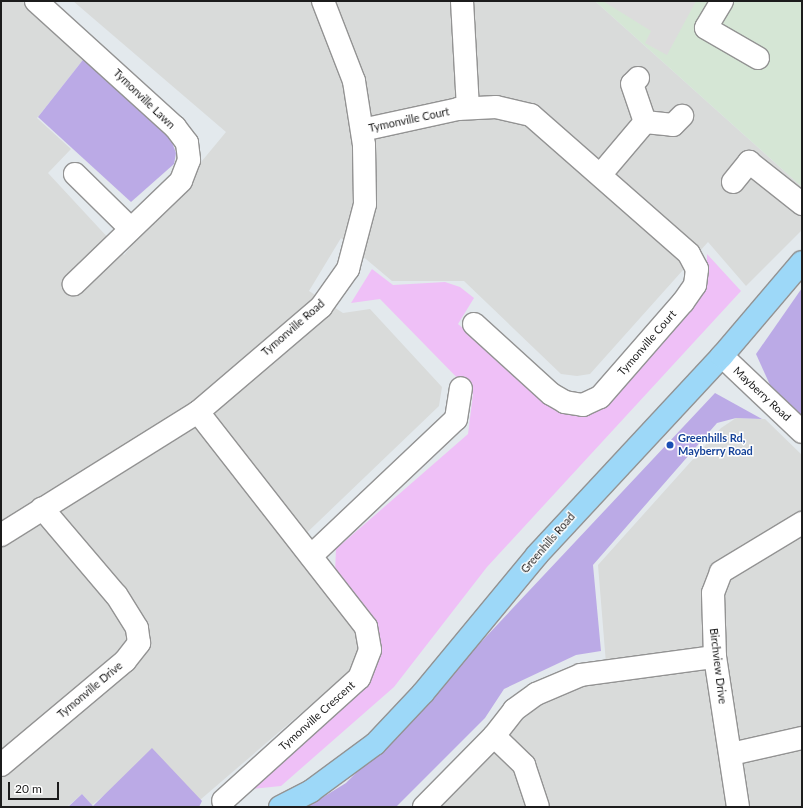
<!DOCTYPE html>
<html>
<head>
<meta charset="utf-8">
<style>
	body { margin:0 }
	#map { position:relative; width:803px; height:808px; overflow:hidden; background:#e3e9ed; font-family:Lato,sans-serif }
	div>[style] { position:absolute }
	.residential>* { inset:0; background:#d9dbda }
	.industrial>* { inset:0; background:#d5e6d5 }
	.grass>* { inset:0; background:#bbaae6 }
	.park>* { inset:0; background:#efc0f7 }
	.parking>* { inset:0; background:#dcdcdc }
	.roads { filter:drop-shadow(1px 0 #939393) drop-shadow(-1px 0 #939393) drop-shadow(0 1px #939393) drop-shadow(0 -1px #939393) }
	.minor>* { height:22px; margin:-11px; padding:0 11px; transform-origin:11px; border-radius:11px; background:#fff }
	.major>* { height:22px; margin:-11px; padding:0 11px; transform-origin:11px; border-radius:11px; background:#9dd8f8 }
	.dots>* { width:11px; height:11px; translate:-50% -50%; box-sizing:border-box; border:2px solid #fff; border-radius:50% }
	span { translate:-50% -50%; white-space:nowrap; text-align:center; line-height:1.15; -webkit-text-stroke:3px #fff; paint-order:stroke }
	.street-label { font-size:11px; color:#1c1c1c }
	.transit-label { font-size:11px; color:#164399; font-weight:700 }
	.left { translate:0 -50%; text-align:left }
	.frame { position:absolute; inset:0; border:2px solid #1c1c1c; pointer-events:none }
	.scale { position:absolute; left:8px; top:782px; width:51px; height:18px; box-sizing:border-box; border:2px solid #1c1c1c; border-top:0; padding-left:5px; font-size:12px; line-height:14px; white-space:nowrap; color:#1c1c1c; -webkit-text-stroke:3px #fff; paint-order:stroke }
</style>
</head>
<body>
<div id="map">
	<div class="residential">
		<i style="clip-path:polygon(1px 1px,22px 1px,86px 56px,37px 118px,71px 149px,48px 173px,124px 255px,226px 132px,73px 1px,595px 1px,802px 187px,802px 230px,746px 286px,708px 242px,590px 374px,577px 376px,561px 374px,464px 281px,392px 281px,341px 238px,309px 291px,343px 313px,370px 309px,442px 387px,439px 406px,293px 546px,355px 631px,359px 650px,349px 672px,193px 806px,151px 758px,92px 805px,82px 794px,67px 807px,1px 807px)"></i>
		<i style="clip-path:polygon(736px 418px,765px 419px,802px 455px,802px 807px,427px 807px,550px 695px,607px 676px,598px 565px,721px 428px)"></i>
	</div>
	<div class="industrial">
		<i style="clip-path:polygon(595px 1px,802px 1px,802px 187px)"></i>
	</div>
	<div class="grass">
		<i style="clip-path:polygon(86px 56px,170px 137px,176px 153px,174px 164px,131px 202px,38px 117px)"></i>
		<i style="clip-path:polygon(802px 288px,802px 416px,770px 385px,756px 354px)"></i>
		<i style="clip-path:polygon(715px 393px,762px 419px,736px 418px,717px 423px,593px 565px,601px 651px,576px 655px,504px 689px,485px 718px,396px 807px,307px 807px,346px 783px,404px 724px)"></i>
		<i style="clip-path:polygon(152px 748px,202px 801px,199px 807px,68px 807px,82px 794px,93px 806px)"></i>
	</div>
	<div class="park">
		<i style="clip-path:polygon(707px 254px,741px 291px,487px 567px,394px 687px,281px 786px,252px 789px,379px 656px,335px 572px,336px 549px,468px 434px,473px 394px,380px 299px,351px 303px,372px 269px,393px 285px,445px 282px,460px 287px,474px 298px,458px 324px,538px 393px,583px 412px,707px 267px)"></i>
	</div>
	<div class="parking">
		<i style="clip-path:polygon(603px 1px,696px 1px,667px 55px,645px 43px,651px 31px)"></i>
	</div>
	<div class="roads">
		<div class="minor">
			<i style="left:36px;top:1px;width:188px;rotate:42.2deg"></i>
			<i style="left:175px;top:127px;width:20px;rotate:53deg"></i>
			<i style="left:187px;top:143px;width:17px;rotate:83deg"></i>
			<i style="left:189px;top:160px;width:22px;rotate:111deg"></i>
			<i style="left:181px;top:181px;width:149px;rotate:136.1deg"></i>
			<i style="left:462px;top:1px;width:107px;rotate:86.8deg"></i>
			<i style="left:722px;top:1px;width:31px;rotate:121deg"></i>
			<i style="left:706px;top:28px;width:60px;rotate:30deg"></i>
			<i style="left:638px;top:78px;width:8px;rotate:135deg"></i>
			<i style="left:632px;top:84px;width:40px;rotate:71.1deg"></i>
			<i style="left:645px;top:122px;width:28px;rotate:6deg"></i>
			<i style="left:673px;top:125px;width:13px;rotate:-45deg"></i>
			<i style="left:362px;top:130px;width:98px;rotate:-12.3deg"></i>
			<i style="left:458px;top:109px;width:38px;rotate:-3deg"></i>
			<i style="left:496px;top:107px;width:36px;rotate:13deg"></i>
			<i style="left:531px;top:115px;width:210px;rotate:41.3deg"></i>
			<i style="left:689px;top:254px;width:17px;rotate:62deg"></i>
			<i style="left:697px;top:269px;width:16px;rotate:97deg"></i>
			<i style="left:695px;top:285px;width:21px;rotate:125deg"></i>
			<i style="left:683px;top:302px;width:126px;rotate:131.1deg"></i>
			<i style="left:600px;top:397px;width:19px;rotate:155deg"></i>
			<i style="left:583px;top:405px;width:18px;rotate:-171deg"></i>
			<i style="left:565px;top:402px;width:16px;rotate:-150deg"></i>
			<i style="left:551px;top:394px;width:104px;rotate:-137.7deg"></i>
			<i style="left:75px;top:174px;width:78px;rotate:44.5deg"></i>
			<i style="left:601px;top:174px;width:68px;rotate:-49.8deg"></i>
			<i style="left:733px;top:182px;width:26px;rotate:-51deg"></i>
			<i style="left:749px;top:162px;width:68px;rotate:38.4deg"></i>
			<i style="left:722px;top:356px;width:110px;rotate:43.5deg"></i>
			<i style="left:198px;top:412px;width:273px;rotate:52deg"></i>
			<i style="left:366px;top:627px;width:23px;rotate:80deg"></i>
			<i style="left:370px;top:650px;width:30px;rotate:111deg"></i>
			<i style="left:359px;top:678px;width:183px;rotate:137.9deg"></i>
			<i style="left:1px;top:535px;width:232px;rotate:-32deg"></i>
			<i style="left:198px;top:412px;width:162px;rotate:-40.5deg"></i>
			<i style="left:321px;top:307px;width:47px;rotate:-54.6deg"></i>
			<i style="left:348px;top:269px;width:67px;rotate:-75.3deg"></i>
			<i style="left:365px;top:204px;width:59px;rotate:-91deg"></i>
			<i style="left:364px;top:145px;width:65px;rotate:-98.9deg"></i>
			<i style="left:354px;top:81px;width:86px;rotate:-111.2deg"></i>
			<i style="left:311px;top:556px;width:199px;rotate:-43.4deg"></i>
			<i style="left:456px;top:419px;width:31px;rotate:-81deg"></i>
			<i style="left:494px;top:736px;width:42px;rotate:44deg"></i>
			<i style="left:524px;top:765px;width:44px;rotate:71.6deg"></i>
			<i style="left:731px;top:754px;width:73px;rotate:-12.7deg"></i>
			<i style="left:1px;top:765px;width:162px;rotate:-40deg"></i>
			<i style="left:125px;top:661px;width:23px;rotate:-52deg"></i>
			<i style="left:139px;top:643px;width:15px;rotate:-98deg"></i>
			<i style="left:137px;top:628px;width:39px;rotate:-122deg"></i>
			<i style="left:116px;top:595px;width:114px;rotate:-130.4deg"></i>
			<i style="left:424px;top:807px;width:100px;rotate:-45.4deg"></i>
			<i style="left:494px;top:736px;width:33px;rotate:-52deg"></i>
			<i style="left:514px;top:710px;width:27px;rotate:-36deg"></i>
			<i style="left:536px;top:694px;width:49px;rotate:-22.9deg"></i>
			<i style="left:581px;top:675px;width:135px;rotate:-7.7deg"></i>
			<i style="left:738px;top:807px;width:152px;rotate:-98.7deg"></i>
			<i style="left:715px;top:657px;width:64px;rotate:-91.8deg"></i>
			<i style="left:713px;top:593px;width:22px;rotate:-69deg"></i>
			<i style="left:721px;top:572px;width:95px;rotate:-31.2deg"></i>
		</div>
		<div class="major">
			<i style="left:280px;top:807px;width:35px;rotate:-27deg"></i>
			<i style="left:311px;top:791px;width:79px;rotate:-36.3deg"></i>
			<i style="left:375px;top:744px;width:70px;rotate:-46.7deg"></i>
			<i style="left:423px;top:693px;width:179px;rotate:-50.4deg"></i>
			<i style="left:537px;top:555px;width:272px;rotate:-47.1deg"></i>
			<i style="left:722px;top:356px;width:123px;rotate:-49.6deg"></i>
		</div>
	</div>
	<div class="dots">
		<i style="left:670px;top:445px;background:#1a4fb4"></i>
	</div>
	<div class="street-label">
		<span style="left:144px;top:99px;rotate:44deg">Tymonville Lawn</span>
		<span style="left:409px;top:120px;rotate:-12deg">Tymonville Court</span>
		<span style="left:293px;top:328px;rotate:-41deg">Tymonville Road</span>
		<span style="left:647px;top:343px;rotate:-49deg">Tymonville Court</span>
		<span style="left:762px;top:394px;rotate:43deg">Mayberry Road</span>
		<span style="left:548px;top:543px;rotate:-49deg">Greenhills Road</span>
		<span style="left:718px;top:666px;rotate:83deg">Birchview Drive</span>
		<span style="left:90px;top:690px;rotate:-40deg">Tymonville Drive</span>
		<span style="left:317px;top:716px;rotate:-42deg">Tymonville Crescent</span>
	</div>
	<div class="transit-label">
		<span class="left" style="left:678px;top:445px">Greenhills Rd,<br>Mayberry Road</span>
	</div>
	<div class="frame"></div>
	<div class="scale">20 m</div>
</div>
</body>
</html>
